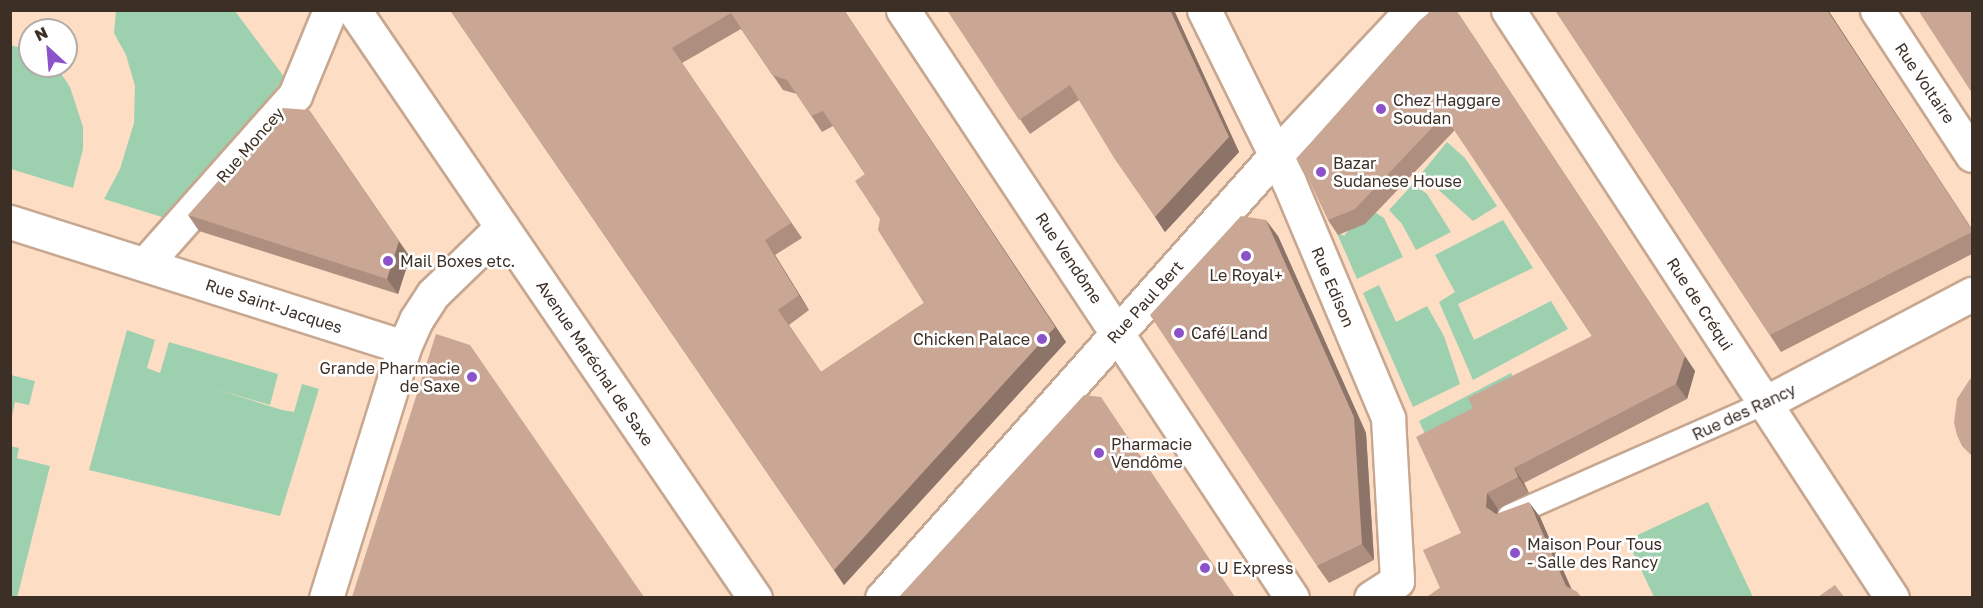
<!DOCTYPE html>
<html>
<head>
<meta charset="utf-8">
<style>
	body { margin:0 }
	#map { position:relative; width:1983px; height:608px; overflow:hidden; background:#feddc5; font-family:"Golos Text",sans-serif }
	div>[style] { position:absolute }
	.green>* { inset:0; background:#9cd0af }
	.roads { filter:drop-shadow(2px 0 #c7a790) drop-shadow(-2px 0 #c7a790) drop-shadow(0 2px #c7a790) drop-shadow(0 -2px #c7a790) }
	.lane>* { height:22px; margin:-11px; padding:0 11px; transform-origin:11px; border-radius:11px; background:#fff }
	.street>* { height:33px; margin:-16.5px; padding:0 16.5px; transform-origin:16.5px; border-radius:16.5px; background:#fff }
	.secondary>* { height:33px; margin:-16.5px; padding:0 16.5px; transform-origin:16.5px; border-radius:16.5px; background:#fff }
	.wall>* { inset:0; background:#ae8f7f }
	.shaded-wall>* { inset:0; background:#8d7468 }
	.building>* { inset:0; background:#caa694 }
	.dots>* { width:16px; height:16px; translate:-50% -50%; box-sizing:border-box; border:3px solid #fff; border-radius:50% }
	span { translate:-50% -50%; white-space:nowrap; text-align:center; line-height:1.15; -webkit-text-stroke:5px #fff; paint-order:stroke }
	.street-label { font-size:16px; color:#3c2f26 }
	.poi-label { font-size:16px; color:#3c2f26 }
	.left { translate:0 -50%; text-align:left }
	.right { translate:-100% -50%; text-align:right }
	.frame { position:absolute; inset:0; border:12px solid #3c2f26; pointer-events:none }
	.north { position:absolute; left:18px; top:18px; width:60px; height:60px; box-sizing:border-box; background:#fff; border:2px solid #b1aca8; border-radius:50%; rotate:334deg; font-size:16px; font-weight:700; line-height:24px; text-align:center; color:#3c2f26 }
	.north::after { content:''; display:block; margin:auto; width:21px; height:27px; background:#8c52c9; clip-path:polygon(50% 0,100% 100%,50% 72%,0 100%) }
</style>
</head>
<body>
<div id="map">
	<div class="green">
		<i style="clip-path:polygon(116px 11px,235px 11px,285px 78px,165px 218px,104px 199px,120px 169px,134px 123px,135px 86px,126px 55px,114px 33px)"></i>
		<i style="clip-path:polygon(10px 45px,30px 50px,30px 66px,56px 66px,70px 87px,83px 127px,83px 149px,73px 188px,11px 169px)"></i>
		<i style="clip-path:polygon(1447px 142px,1465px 158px,1497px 206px,1473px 221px,1421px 174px)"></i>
		<i style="clip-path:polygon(1413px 184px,1427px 194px,1451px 232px,1416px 250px,1402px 224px,1389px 210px)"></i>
		<i style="clip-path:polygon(1376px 213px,1384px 218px,1403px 257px,1357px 279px,1336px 231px,1344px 236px,1357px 220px)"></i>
		<i style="clip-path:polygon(1503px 220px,1533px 268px,1458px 304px,1474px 340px,1551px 301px,1568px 329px,1473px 380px,1439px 302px,1455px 292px,1435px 255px)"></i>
		<i style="clip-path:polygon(1379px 285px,1396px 322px,1427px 306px,1444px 336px,1460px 384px,1413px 407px,1363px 293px)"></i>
		<i style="clip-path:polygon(127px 330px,155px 340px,147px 368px,160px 373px,169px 342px,278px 374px,270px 405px,212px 388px,282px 410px,294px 412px,302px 384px,319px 389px,280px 516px,89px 470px)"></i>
		<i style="clip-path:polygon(1511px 373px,1526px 401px,1427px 438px,1419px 421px)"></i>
		<i style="clip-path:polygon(11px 375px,35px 381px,29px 405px,15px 402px,11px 421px)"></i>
		<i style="clip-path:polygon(10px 446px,19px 448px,17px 458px,50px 466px,17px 598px,10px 597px)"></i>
		<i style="clip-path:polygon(1708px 502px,1753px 597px,1654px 597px,1627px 540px)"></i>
	</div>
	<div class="roads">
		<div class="lane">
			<i style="left:1509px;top:516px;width:280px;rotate:-23.8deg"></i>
		</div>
		<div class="street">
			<i style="left:903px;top:10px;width:705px;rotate:56.51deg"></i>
			<i style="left:1204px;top:10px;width:192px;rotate:63.7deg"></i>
			<i style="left:1289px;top:182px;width:256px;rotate:67.2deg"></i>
			<i style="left:1388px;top:418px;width:163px;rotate:86.8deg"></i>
			<i style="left:1397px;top:581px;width:31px;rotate:147deg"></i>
			<i style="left:1508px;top:10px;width:702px;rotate:56.85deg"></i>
			<i style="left:1877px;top:10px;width:173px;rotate:56.8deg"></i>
			<i style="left:10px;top:222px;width:413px;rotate:17.6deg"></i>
			<i style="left:145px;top:264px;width:226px;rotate:-48.4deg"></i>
			<i style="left:295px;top:95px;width:92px;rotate:-67.6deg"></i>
			<i style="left:1765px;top:403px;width:234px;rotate:-27.8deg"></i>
			<i style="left:326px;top:598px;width:263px;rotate:-72.7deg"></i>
			<i style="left:404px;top:347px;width:30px;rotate:-66deg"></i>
			<i style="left:416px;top:320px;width:31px;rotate:-57deg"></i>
			<i style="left:433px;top:294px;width:96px;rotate:-44.2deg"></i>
		</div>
		<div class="secondary">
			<i style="left:354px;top:10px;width:712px;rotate:55.71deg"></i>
			<i style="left:882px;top:598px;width:591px;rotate:-48.36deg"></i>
			<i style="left:1275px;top:156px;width:200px;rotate:-46.8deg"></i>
		</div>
	</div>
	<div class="wall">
		<i style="clip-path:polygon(evenodd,450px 10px,844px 10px,1066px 342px,844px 585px,450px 10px,741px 29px,783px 90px,797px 94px,822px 132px,833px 126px,865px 174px,880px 219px,924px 303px,821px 372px,789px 325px,809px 310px,775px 255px,802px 238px,682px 63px,741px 29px)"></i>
		<i style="clip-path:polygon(947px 10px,1174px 10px,1239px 152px,1165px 232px,1079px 100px,1030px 134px)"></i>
		<i style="clip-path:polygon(1555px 10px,1828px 10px,1972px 229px,1972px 254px,1781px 352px)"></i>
		<i style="clip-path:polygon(1419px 21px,1695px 371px,1687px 399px,1524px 483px,1529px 493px,1498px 509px,1497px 514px,1540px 517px,1571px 589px,1577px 592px,1581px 597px,1427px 597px,1440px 588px,1461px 533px,1473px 408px,1592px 336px,1455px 130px,1365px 224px,1338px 235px,1328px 220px)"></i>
		<i style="clip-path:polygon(188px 215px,410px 257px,398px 294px,199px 231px)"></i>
		<i style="clip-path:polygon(1278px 236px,1366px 433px,1374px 560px,1329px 583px,1317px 566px)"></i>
	</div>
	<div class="shaded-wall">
		<i style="clip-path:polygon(844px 10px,1066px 342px,844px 585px,834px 570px,1055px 327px)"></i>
		<i style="clip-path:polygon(1170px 10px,1174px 10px,1239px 152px,1165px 232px,1155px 217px)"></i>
		<i style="clip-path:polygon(1456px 10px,1695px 371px,1687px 399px,1676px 384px)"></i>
		<i style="clip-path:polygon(1827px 10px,1828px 10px,1972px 230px)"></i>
		<i style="clip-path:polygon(309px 110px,410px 257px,398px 294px,387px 279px)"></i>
		<i style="clip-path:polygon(1266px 220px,1278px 236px,1366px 433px,1374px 560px,1362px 544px)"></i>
		<i style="clip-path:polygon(765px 240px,775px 255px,809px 310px,799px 295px)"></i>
		<i style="clip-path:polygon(1514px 468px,1524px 483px,1529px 493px,1518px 477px)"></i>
		<i style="clip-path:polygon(1487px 493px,1498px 509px,1497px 522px,1486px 507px)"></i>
		<i style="clip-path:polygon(1529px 502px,1540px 517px,1575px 597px,1566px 586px)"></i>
	</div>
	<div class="building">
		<i style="clip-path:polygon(evenodd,450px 10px,844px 10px,1055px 327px,834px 570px,450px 10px,731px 13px,772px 75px,787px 80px,811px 116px,823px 111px,865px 174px,855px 181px,880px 219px,878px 230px,924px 303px,821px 372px,778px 310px,799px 295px,765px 240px,791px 223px,672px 48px,731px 13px)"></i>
		<i style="clip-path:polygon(947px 10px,1170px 10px,1229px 137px,1155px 217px,1114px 158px,1070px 85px,1019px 120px)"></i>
		<i style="clip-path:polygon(1432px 10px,1456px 10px,1685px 356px,1676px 384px,1514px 468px,1518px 477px,1487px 493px,1486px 507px,1496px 514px,1529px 502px,1566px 586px,1577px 592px,1580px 597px,1427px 597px,1440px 588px,1423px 550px,1461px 533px,1416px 437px,1473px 408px,1468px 398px,1592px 336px,1444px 115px,1355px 209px,1328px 220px,1298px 157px,1419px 21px)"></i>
		<i style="clip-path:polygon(1555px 10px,1827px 10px,1972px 230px,1972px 232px,1770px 335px)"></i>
		<i style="clip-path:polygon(1918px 10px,1972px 10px,1972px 93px)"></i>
		<i style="clip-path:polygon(283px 108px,309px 110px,399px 241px,387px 279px,188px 215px)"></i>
		<i style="clip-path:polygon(1241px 216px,1266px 220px,1354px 417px,1362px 544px,1317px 566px,1150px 315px)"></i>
		<i style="clip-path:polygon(436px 334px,470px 345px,644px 597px,352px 597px)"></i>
		<i style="clip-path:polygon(1972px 378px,1972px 456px,1962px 446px,1957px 435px,1954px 423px,1957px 399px,1970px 379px)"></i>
		<i style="clip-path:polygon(1084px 395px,1101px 397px,1235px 597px,899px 597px)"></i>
		<i style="clip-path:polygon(1835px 585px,1844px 597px,1818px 597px)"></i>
	</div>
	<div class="dots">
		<i style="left:1381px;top:109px;background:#8c52c9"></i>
		<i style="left:1321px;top:172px;background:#8c52c9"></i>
		<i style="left:1246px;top:256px;background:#8c52c9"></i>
		<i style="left:388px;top:261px;background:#8c52c9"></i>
		<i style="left:1179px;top:333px;background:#8c52c9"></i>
		<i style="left:1042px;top:339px;background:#8c52c9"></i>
		<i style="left:472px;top:377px;background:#8c52c9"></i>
		<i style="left:1099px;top:453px;background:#8c52c9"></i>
		<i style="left:1515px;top:553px;background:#8c52c9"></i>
		<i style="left:1205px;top:568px;background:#8c52c9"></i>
	</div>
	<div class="street-label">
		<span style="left:1925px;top:83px;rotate:56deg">Rue Voltaire</span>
		<span style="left:250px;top:145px;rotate:-49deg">Rue Moncey</span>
		<span style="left:1069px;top:258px;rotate:56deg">Rue Vendôme</span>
		<span style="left:1333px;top:287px;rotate:67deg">Rue Edison</span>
		<span style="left:1145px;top:302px;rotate:-48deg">Rue Paul Bert</span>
		<span style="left:1700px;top:304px;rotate:57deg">Rue de Créqui</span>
		<span style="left:274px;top:306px;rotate:18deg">Rue Saint-Jacques</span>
		<span style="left:595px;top:363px;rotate:56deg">Avenue Maréchal de Saxe</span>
		<span style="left:1744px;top:412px;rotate:-25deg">Rue des Rancy</span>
	</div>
	<div class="poi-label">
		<span class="left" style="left:1393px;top:109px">Chez Haggare<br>Soudan</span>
		<span class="left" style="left:1333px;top:172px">Bazar<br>Sudanese House</span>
		<span class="left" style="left:400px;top:261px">Mail Boxes etc.</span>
		<span style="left:1246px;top:275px">Le Royal+</span>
		<span class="left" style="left:1191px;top:333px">Café Land</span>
		<span class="right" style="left:1030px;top:339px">Chicken Palace</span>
		<span class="right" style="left:460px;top:377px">Grande Pharmacie<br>de Saxe</span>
		<span class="left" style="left:1111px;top:453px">Pharmacie<br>Vendôme</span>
		<span class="left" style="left:1527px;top:553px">Maison Pour Tous<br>- Salle des Rancy</span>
		<span class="left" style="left:1217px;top:568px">U Express</span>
	</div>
	<div class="frame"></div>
	<div class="north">N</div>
</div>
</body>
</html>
